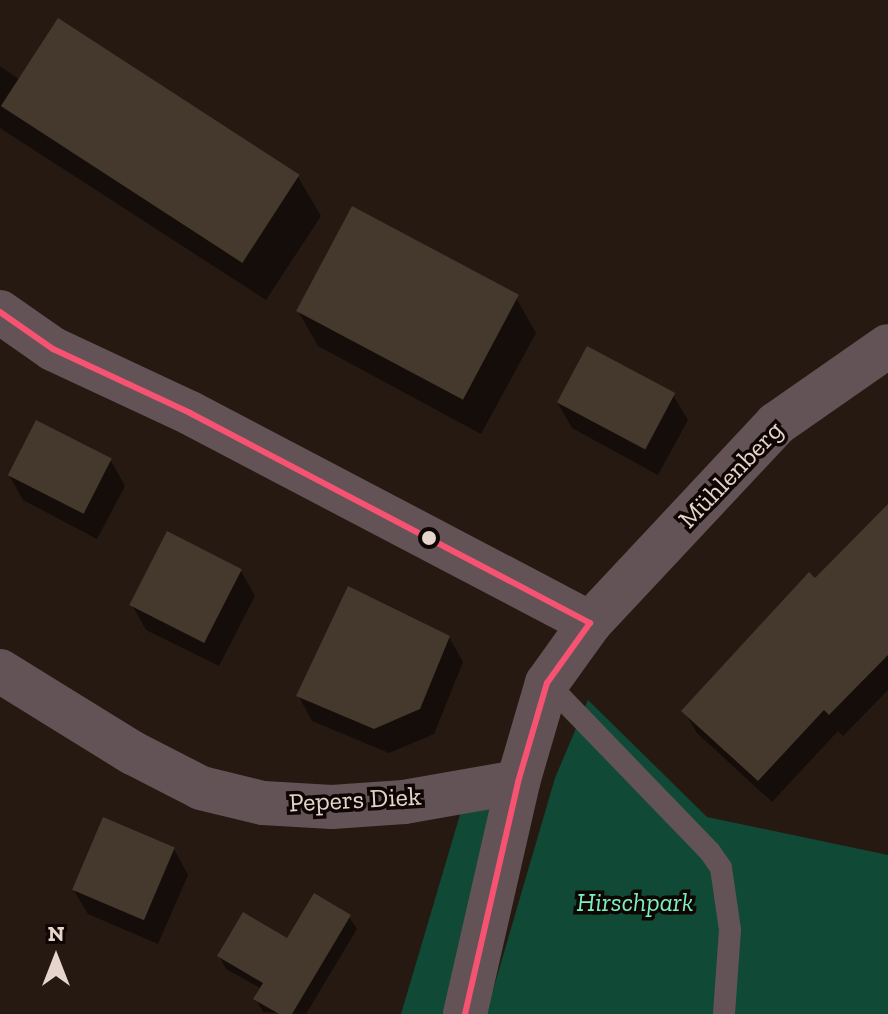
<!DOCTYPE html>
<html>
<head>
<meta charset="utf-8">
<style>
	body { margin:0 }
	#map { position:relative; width:888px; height:1014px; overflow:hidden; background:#261912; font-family:"Zilla Slab",serif }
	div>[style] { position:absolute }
	.green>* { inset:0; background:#104935 }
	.shadow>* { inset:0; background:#0007 }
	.building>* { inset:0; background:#45382c; transform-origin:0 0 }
	.service>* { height:22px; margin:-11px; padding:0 11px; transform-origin:11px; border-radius:11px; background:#645356 }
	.minor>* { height:44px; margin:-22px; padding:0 22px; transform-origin:22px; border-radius:22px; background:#645356 }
	.bus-1>* { height:6px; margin:-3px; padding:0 3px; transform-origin:3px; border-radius:3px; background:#f65372 }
	.dots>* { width:22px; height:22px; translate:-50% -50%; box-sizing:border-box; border:4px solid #0f0603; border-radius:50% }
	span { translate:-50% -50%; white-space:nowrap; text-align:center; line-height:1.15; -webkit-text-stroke:7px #0f0603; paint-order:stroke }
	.street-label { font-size:26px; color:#e5d5cc }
	.park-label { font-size:26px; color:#78f1c0; font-style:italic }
	.north { position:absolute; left:16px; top:918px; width:80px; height:80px; -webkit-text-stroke:6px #0f0603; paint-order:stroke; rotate:0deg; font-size:22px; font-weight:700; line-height:32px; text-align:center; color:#e5d5cc }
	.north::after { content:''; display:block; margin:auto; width:28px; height:36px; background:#e5d5cc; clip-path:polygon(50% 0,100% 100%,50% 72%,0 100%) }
</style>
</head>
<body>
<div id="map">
	<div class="green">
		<i style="clip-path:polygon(588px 700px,707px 817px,888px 855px,888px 1014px,486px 1014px,555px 778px)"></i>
		<i style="clip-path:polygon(518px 782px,465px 1014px,401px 1014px,467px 791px)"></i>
	</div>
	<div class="shadow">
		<i style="clip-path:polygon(0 66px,20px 80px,298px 177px,321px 216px,266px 300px,0 128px)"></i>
		<i style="clip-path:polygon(516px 298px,536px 333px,481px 434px,318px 346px,298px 311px)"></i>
		<i style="clip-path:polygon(673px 395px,688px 420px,658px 475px,572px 428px,557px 402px)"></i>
		<i style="clip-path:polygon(111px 461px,125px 486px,97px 539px,23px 500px,9px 475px)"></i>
		<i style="clip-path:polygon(888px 507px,888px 690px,843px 736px,838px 731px,772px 802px,697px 733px,684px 711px)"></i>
		<i style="clip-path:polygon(241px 571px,255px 596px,219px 666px,146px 630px,132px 605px)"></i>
		<i style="clip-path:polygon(449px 637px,463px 662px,434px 734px,389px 753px,312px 721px,298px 695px)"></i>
		<i style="clip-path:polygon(174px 849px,188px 875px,158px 944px,88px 914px,73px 889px)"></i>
		<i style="clip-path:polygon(349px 917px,357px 929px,306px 1014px,263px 1012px,256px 999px,262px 989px,226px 969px,219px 956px,287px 941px)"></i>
	</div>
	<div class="building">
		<i style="left:58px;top:18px;width:288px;height:105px;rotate:33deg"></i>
		<i style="left:352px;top:206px;width:189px;height:119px;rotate:28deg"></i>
		<i style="left:587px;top:346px;width:100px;height:64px;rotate:28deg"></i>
		<i style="left:36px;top:420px;width:85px;height:62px;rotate:27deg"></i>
		<i style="clip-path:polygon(888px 504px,888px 655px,829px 715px,824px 710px,758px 781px,681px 711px,809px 572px,815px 578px)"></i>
		<i style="left:167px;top:531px;width:84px;height:83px;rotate:27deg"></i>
		<i style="clip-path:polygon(348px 586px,450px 636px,420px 709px,374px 729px,296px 696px)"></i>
		<i style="left:103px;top:817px;width:78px;height:79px;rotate:23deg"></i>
		<i style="clip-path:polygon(314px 893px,351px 915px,292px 1014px,279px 1014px,253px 999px,263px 983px,217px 956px,243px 912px,287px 938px)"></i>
	</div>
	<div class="service">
		<i style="left:547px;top:683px;width:235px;rotate:46deg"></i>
		<i style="left:710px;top:852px;width:19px;rotate:55deg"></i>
		<i style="left:721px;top:868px;width:63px;rotate:81.7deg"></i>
		<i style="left:730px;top:930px;width:84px;rotate:94.1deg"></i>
	</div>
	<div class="minor">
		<i style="left:0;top:312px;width:65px;rotate:34.9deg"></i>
		<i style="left:53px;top:349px;width:151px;rotate:25deg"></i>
		<i style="left:190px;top:413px;width:452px;rotate:27.7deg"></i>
		<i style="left:0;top:671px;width:156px;rotate:31.7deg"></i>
		<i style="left:133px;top:753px;width:76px;rotate:27.2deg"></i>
		<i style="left:201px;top:788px;width:64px;rotate:13.6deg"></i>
		<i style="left:263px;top:803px;width:69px;rotate:3.3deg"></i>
		<i style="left:332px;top:807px;width:72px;rotate:-4deg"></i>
		<i style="left:404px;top:802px;width:116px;rotate:-10deg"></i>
		<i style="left:465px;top:1014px;width:238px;rotate:-77.1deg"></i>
		<i style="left:518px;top:782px;width:103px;rotate:-73.7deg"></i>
		<i style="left:547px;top:683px;width:74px;rotate:-54.4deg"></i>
		<i style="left:590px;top:623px;width:272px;rotate:-46.9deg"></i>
		<i style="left:776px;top:424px;width:136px;rotate:-34.9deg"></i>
	</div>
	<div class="bus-1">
		<i style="left:0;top:312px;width:65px;rotate:34.9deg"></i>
		<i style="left:53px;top:349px;width:151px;rotate:25deg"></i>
		<i style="left:190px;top:413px;width:452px;rotate:27.7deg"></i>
		<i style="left:465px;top:1014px;width:238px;rotate:-77.1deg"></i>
		<i style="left:518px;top:782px;width:103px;rotate:-73.7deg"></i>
		<i style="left:547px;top:683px;width:74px;rotate:-54.4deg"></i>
	</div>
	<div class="dots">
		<i style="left:429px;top:538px;background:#e5d5cc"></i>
	</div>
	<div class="street-label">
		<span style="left:731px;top:475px;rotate:-46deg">Mühlenberg</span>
		<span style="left:355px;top:800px;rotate:-3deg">Pepers Diek</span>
	</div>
	<div class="park-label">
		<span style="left:635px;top:903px">Hirschpark</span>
	</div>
	<div class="north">N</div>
</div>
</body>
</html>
